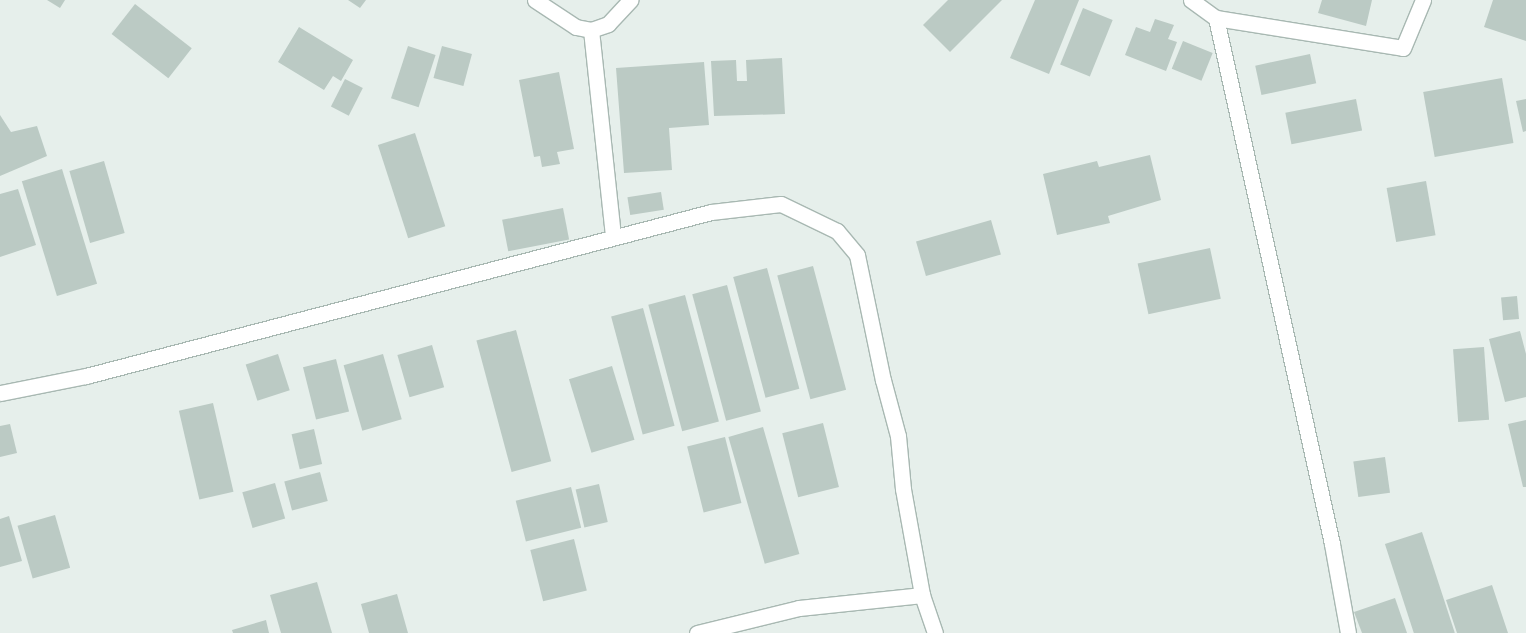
<!DOCTYPE html>
<html>
<head>
<meta charset="utf-8">
<style>
	body { margin:0 }
	#map { position:relative; width:1526px; height:633px; overflow:hidden; background:#e6efeb; font-family:Poppins,sans-serif }
	div>[style] { position:absolute }
	.building>* { inset:0; background:#bbcac4; transform-origin:0 0 }
	.roads { filter:drop-shadow(1px 0 #a8b8b2) drop-shadow(-1px 0 #a8b8b2) drop-shadow(0 1px #a8b8b2) drop-shadow(0 -1px #a8b8b2) }
	.street>* { height:15px; margin:-7.5px; padding:0 7.5px; transform-origin:7.5px; border-radius:7.5px; background:#fff }
	span { translate:-50% -50%; white-space:nowrap; text-align:center; line-height:1.15; -webkit-text-stroke:4px #f7fbf9; paint-order:stroke }
</style>
</head>
<body>
<div id="map">
	<div class="building">
		<i style="clip-path:polygon(47px 0,65px 0,60px 8px)"></i>
		<i style="clip-path:polygon(348px 0,366px 0,360px 8px)"></i>
		<i style="clip-path:polygon(948px 0,1002px 0,950px 52px,923px 25px)"></i>
		<i style="clip-path:polygon(1035px 0,1079px 0,1049px 74px,1010px 58px)"></i>
		<i style="clip-path:polygon(1322px 0,1372px 0,1366px 26px,1318px 13px)"></i>
		<i style="clip-path:polygon(1493px 0,1526px 0,1526px 41px,1484px 27px)"></i>
		<i style="left:135px;top:4px;width:72px;height:38px;rotate:38deg"></i>
		<i style="left:1083px;top:8px;width:32px;height:61px;rotate:22deg"></i>
		<i style="clip-path:polygon(1155px 19px,1174px 25px,1168px 39px,1177px 42px,1166px 71px,1125px 55px,1136px 27px,1150px 32px)"></i>
		<i style="clip-path:polygon(299px 27px,353px 60px,341px 81px,333px 76px,324px 90px,278px 62px)"></i>
		<i style="left:1183px;top:41px;width:32px;height:30px;rotate:22deg"></i>
		<i style="left:408px;top:46px;width:29px;height:55px;rotate:18deg"></i>
		<i style="left:442px;top:46px;width:31px;height:33px;rotate:15deg"></i>
		<i style="left:1310px;top:54px;width:30px;height:56px;rotate:78deg"></i>
		<i style="clip-path:polygon(782px 58px,785px 114px,714px 116px,711px 61px,736px 60px,737px 81px,747px 81px,746px 60px)"></i>
		<i style="clip-path:polygon(704px 62px,709px 125px,669px 128px,672px 170px,624px 173px,616px 68px)"></i>
		<i style="clip-path:polygon(559px 72px,574px 149px,557px 152px,560px 164px,542px 167px,540px 156px,534px 157px,519px 80px)"></i>
		<i style="left:1502px;top:78px;width:66px;height:80px;rotate:80deg"></i>
		<i style="left:345px;top:79px;width:20px;height:31px;rotate:27deg"></i>
		<i style="left:1356px;top:99px;width:32px;height:72px;rotate:79deg"></i>
		<i style="clip-path:polygon(1526px 99px,1526px 131px,1523px 132px,1516px 101px)"></i>
		<i style="clip-path:polygon(0 115px,11px 132px,37px 126px,47px 156px,0 176px)"></i>
		<i style="left:415px;top:133px;width:98px;height:39px;rotate:72deg"></i>
		<i style="clip-path:polygon(1150px 155px,1161px 200px,1108px 216px,1110px 223px,1057px 235px,1043px 174px,1097px 161px,1099px 167px)"></i>
		<i style="left:104px;top:161px;width:75px;height:36px;rotate:74deg"></i>
		<i style="left:62px;top:169px;width:120px;height:42px;rotate:73deg"></i>
		<i style="left:1426px;top:181px;width:55px;height:40px;rotate:80deg"></i>
		<i style="clip-path:polygon(18px 189px,36px 245px,0 257px,0 194px)"></i>
		<i style="left:661px;top:192px;width:18px;height:34px;rotate:81deg"></i>
		<i style="left:563px;top:208px;width:32px;height:62px;rotate:79deg"></i>
		<i style="left:991px;top:220px;width:36px;height:78px;rotate:74deg"></i>
		<i style="left:1210px;top:248px;width:52px;height:74px;rotate:78deg"></i>
		<i style="left:813px;top:266px;width:128px;height:37px;rotate:75deg"></i>
		<i style="left:767px;top:268px;width:125px;height:35px;rotate:75deg"></i>
		<i style="left:727px;top:285px;width:131px;height:36px;rotate:75deg"></i>
		<i style="left:685px;top:295px;width:131px;height:38px;rotate:75deg"></i>
		<i style="left:1517px;top:296px;width:23px;height:16px;rotate:85deg"></i>
		<i style="left:643px;top:308px;width:122px;height:33px;rotate:75deg"></i>
		<i style="left:516px;top:330px;width:136px;height:41px;rotate:75deg"></i>
		<i style="clip-path:polygon(1520px 331px,1526px 354px,1526px 397px,1505px 402px,1489px 339px)"></i>
		<i style="left:432px;top:345px;width:44px;height:36px;rotate:74deg"></i>
		<i style="left:1484px;top:347px;width:73px;height:31px;rotate:86deg"></i>
		<i style="left:278px;top:354px;width:38px;height:34px;rotate:72deg"></i>
		<i style="left:383px;top:354px;width:68px;height:41px;rotate:74deg"></i>
		<i style="left:336px;top:359px;width:54px;height:34px;rotate:76deg"></i>
		<i style="left:612px;top:366px;width:77px;height:45px;rotate:73deg"></i>
		<i style="left:213px;top:403px;width:91px;height:35px;rotate:77deg"></i>
		<i style="clip-path:polygon(1526px 420px,1526px 487px,1523px 487px,1508px 424px)"></i>
		<i style="left:823px;top:423px;width:66px;height:42px;rotate:76deg"></i>
		<i style="clip-path:polygon(10px 424px,17px 453px,0 457px,0 426px)"></i>
		<i style="left:763px;top:427px;width:132px;height:36px;rotate:74deg"></i>
		<i style="left:314px;top:429px;width:36px;height:23px;rotate:77deg"></i>
		<i style="left:725px;top:437px;width:68px;height:39px;rotate:76deg"></i>
		<i style="left:1385px;top:457px;width:36px;height:32px;rotate:82deg"></i>
		<i style="left:320px;top:472px;width:30px;height:37px;rotate:75deg"></i>
		<i style="left:275px;top:483px;width:37px;height:34px;rotate:74deg"></i>
		<i style="left:599px;top:484px;width:39px;height:24px;rotate:77deg"></i>
		<i style="left:571px;top:487px;width:42px;height:57px;rotate:76deg"></i>
		<i style="left:55px;top:515px;width:55px;height:39px;rotate:74deg"></i>
		<i style="clip-path:polygon(9px 516px,22px 561px,0 567px,0 519px)"></i>
		<i style="left:1422px;top:532px;width:106px;height:39px;rotate:72deg"></i>
		<i style="left:574px;top:539px;width:53px;height:45px;rotate:76deg"></i>
		<i style="clip-path:polygon(317px 582px,332px 633px,281px 633px,270px 595px)"></i>
		<i style="clip-path:polygon(1492px 585px,1508px 633px,1457px 633px,1446px 600px)"></i>
		<i style="clip-path:polygon(397px 594px,408px 633px,369px 633px,361px 604px)"></i>
		<i style="clip-path:polygon(1395px 598px,1407px 633px,1362px 633px,1354px 612px)"></i>
		<i style="clip-path:polygon(266px 620px,269px 633px,233px 633px,232px 630px)"></i>
	</div>
	<div class="roads">
		<div class="street">
			<i style="left:535px;top:0;width:49px;rotate:33.4deg"></i>
			<i style="left:576px;top:27px;width:15px;rotate:11deg"></i>
			<i style="left:591px;top:30px;width:18px;rotate:-19deg"></i>
			<i style="left:608px;top:24px;width:33px;rotate:-47deg"></i>
			<i style="left:1191px;top:0;width:31px;rotate:36deg"></i>
			<i style="left:1216px;top:18px;width:189px;rotate:9.1deg"></i>
			<i style="left:1403px;top:48px;width:52px;rotate:-67.4deg"></i>
			<i style="left:1216px;top:18px;width:539px;rotate:77.56deg"></i>
			<i style="left:1332px;top:544px;width:90px;rotate:79.8deg"></i>
			<i style="left:591px;top:30px;width:208px;rotate:83.9deg"></i>
			<i style="left:0;top:393px;width:88px;rotate:-11.2deg"></i>
			<i style="left:86px;top:376px;width:646px;rotate:-14.7deg"></i>
			<i style="left:711px;top:212px;width:70px;rotate:-6.5deg"></i>
			<i style="left:781px;top:204px;width:62px;rotate:25.7deg"></i>
			<i style="left:837px;top:231px;width:31px;rotate:50deg"></i>
			<i style="left:857px;top:255px;width:128px;rotate:78.3deg"></i>
			<i style="left:883px;top:380px;width:58px;rotate:75deg"></i>
			<i style="left:898px;top:436px;width:53px;rotate:84.6deg"></i>
			<i style="left:903px;top:489px;width:108px;rotate:79.8deg"></i>
			<i style="left:922px;top:595px;width:40px;rotate:71.1deg"></i>
			<i style="left:697px;top:633px;width:105px;rotate:-13.8deg"></i>
			<i style="left:799px;top:608px;width:124px;rotate:-6deg"></i>
		</div>
	</div>
</div>
</body>
</html>
